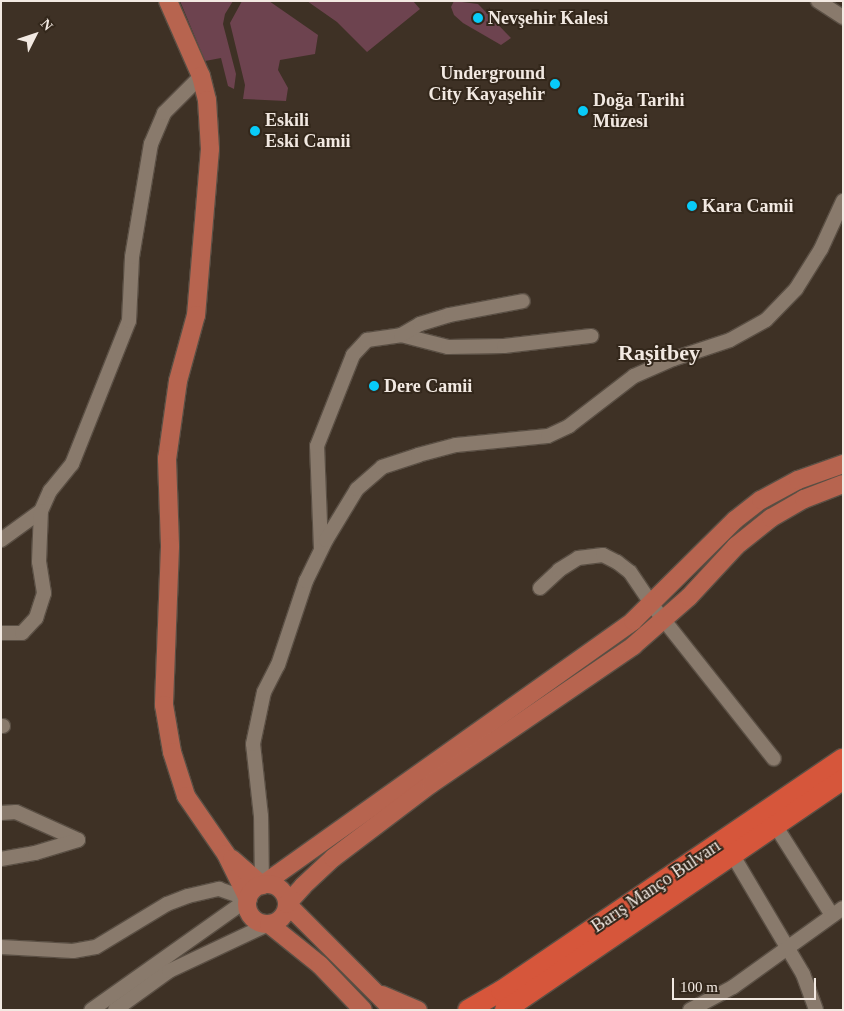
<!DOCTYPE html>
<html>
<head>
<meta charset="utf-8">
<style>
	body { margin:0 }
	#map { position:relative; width:844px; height:1011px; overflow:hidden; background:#3e3125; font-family:Georgia,serif }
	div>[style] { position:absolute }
	.green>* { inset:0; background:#6d434f }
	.roads { filter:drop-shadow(1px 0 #5a4f44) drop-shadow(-1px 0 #5a4f44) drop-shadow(0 1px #5a4f44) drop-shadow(0 -1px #5a4f44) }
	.minor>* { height:14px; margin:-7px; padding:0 7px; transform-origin:7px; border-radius:7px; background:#897a6c }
	.major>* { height:18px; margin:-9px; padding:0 9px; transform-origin:9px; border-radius:9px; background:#b7644f }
	.major>.ring { margin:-9px; padding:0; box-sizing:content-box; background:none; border:18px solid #b7644f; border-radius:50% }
	.highway>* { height:20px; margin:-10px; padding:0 10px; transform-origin:10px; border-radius:10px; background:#d6563b }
	.dots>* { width:14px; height:14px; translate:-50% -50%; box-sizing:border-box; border:2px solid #33271b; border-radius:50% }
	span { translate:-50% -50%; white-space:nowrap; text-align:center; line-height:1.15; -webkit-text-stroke:4px #33271b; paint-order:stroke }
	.poi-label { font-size:18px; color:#f2e9e2; font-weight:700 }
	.left { translate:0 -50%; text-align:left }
	.right { translate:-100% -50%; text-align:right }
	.street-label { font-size:18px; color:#f2e9e2 }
	.district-label { font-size:22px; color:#f2e9e2; font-weight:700 }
	.frame { position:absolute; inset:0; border:2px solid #f2e9e2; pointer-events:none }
	.north { position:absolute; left:10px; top:10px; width:50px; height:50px; -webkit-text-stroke:4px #33271b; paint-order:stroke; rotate:49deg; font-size:14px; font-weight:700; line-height:20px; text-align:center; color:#f2e9e2 }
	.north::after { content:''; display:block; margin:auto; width:18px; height:22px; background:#f2e9e2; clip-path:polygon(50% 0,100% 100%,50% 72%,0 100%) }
	.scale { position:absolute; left:672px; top:978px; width:144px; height:22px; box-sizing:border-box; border:2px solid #f2e9e2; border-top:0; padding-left:6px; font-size:15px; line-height:18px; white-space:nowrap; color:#f2e9e2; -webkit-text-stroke:4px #33271b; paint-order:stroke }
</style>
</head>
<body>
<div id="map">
	<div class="green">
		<i style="clip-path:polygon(180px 1px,233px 1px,225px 14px,223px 24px,236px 74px,234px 89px,228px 86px,221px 58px,205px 61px)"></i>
		<i style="clip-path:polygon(242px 1px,269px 1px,318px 35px,315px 54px,280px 60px,278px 70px,288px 88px,286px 101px,243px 99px,245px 85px,230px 23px)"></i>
		<i style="clip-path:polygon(307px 1px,413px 1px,420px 9px,367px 52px,337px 22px)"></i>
		<i style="clip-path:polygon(454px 1px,478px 4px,511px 38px,501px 45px,463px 23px,454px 15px,451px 7px)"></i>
	</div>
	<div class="roads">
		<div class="minor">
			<i style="left:818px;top:1px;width:30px;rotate:33deg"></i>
			<i style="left:401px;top:335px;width:49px;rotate:14.3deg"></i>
			<i style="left:448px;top:347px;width:56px;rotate:-1deg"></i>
			<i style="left:504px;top:346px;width:88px;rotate:-6.6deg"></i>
			<i style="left:1px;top:540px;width:49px;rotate:-35.9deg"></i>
			<i style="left:41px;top:511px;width:22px;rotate:-66deg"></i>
			<i style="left:50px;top:491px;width:35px;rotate:-51deg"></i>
			<i style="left:72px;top:464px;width:154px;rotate:-68.3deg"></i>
			<i style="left:129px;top:321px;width:64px;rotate:-87.3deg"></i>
			<i style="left:132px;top:257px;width:115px;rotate:-80.5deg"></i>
			<i style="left:151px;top:144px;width:34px;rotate:-67deg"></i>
			<i style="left:164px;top:113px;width:52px;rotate:-45deg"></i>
			<i style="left:321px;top:549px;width:103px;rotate:-92.2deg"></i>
			<i style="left:317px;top:446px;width:98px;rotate:-68.4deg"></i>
			<i style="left:353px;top:355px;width:21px;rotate:-47deg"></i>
			<i style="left:367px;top:340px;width:34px;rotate:-8deg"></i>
			<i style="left:401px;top:335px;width:22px;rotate:-30deg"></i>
			<i style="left:420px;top:324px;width:30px;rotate:-17deg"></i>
			<i style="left:449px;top:315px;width:75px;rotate:-10.7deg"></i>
			<i style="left:540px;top:588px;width:26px;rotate:-43deg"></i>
			<i style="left:559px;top:570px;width:22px;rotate:-32deg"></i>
			<i style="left:578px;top:558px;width:25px;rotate:-7deg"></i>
			<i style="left:603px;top:555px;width:16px;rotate:27deg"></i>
			<i style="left:617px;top:562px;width:16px;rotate:38deg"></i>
			<i style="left:630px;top:572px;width:40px;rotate:56deg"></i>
			<i style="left:652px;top:605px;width:196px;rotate:51.6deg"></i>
			<i style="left:1px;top:633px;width:21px"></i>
			<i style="left:22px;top:633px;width:21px;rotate:-47deg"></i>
			<i style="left:36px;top:618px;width:26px;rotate:-72deg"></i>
			<i style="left:44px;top:593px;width:31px;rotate:-99deg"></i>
			<i style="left:39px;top:562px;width:51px;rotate:-87.8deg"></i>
			<i style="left:1px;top:726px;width:2px"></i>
			<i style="left:1px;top:813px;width:15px;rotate:-4deg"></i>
			<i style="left:16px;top:812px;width:68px;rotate:24.3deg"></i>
			<i style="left:775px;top:825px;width:107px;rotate:57.7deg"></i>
			<i style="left:732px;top:854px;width:139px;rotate:59.4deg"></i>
			<i style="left:803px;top:974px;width:38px;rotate:70deg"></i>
			<i style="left:1px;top:859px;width:35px;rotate:-10deg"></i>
			<i style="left:35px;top:853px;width:45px;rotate:-16.8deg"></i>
			<i style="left:262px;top:885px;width:69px;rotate:-90.8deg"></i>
			<i style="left:261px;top:816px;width:72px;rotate:-96.3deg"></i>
			<i style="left:253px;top:744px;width:53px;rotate:-78.1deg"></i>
			<i style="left:264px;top:692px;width:30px;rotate:-63deg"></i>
			<i style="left:278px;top:665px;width:89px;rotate:-71.6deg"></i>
			<i style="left:306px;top:581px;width:46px;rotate:-64deg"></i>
			<i style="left:326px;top:540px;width:60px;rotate:-58.7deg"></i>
			<i style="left:357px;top:489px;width:33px;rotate:-41deg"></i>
			<i style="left:382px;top:467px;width:38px;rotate:-18deg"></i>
			<i style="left:418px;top:455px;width:39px;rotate:-15deg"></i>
			<i style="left:456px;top:445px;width:92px;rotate:-5.6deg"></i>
			<i style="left:548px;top:436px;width:23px;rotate:-25deg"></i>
			<i style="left:569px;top:426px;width:82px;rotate:-37.6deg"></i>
			<i style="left:634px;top:376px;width:43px;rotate:-23.6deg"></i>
			<i style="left:673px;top:359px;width:60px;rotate:-18.4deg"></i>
			<i style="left:730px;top:340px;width:41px;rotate:-29.1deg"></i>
			<i style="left:766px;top:320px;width:43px;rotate:-45.9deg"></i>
			<i style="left:796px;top:289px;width:47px;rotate:-58deg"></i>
			<i style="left:821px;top:249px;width:53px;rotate:-65.4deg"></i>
			<i style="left:1px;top:947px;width:72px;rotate:3.2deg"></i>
			<i style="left:73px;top:951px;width:23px;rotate:-10deg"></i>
			<i style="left:96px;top:947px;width:83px;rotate:-31.2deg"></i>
			<i style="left:167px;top:904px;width:22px;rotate:-21deg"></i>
			<i style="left:188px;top:896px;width:32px;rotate:-13deg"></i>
			<i style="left:219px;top:889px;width:31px;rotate:19deg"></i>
			<i style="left:248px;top:899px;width:192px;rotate:144.7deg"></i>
			<i style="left:115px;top:1010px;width:67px;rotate:-35.8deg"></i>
			<i style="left:169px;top:971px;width:110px;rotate:-25.2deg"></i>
			<i style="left:690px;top:1010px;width:49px;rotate:-28.1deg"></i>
			<i style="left:733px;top:987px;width:135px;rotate:-35.7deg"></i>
		</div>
		<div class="major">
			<i style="left:168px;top:1px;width:82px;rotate:66.3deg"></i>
			<i style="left:201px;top:76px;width:25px;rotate:76deg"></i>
			<i style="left:207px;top:100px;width:49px;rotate:86.5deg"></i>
			<i style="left:210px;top:149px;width:167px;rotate:94.8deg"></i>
			<i style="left:196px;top:315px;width:68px;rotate:105.3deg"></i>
			<i style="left:178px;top:381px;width:79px;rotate:98deg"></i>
			<i style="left:167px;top:459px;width:88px;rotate:88deg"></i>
			<i style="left:170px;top:547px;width:158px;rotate:92.2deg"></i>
			<i style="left:164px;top:705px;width:48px;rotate:80.3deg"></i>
			<i style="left:172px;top:752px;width:46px;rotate:72.3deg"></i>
			<i style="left:186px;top:796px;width:70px;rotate:55.4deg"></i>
			<i style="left:226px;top:854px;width:50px;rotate:63.9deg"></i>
			<i style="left:232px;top:859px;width:40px;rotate:41deg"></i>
			<i style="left:262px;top:885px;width:455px;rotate:-35.4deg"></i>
			<i style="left:633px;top:621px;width:144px;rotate:-44.7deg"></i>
			<i style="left:735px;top:520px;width:33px;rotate:-38deg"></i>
			<i style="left:761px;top:500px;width:42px;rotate:-28.4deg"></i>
			<i style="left:798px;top:480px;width:48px;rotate:-19.6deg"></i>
			<i class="ring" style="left:247px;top:884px;width:22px;height:22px"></i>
			<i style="left:269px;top:924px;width:65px;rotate:38.8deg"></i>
			<i style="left:320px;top:965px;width:62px;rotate:46.3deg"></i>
			<i style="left:382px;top:995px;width:39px;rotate:23deg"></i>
			<i style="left:393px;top:1010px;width:150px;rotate:-135deg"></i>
			<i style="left:287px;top:904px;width:24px;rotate:-48deg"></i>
			<i style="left:303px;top:886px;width:41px;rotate:-43deg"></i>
			<i style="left:333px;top:858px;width:123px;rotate:-37.1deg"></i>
			<i style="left:431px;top:784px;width:245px;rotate:-34.3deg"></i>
			<i style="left:633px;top:646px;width:74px;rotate:-41.2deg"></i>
			<i style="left:689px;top:597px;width:69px;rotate:-47.3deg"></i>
			<i style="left:736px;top:546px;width:45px;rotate:-38.7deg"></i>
			<i style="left:771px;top:518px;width:38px;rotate:-30deg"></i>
			<i style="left:804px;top:499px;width:42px;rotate:-21deg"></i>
		</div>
		<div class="highway">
			<i style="left:468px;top:1010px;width:38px;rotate:-30deg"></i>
			<i style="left:501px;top:991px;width:413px;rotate:-34.2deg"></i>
			<i style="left:505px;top:1010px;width:409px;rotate:-34.3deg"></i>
		</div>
	</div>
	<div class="dots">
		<i style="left:478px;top:18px;background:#08cbf9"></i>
		<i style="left:555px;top:84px;background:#08cbf9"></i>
		<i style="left:583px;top:111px;background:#08cbf9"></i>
		<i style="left:255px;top:131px;background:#08cbf9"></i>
		<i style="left:692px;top:206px;background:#08cbf9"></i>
		<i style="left:374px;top:386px;background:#08cbf9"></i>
	</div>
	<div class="poi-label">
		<span class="left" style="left:488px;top:18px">Nevşehir Kalesi</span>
		<span class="right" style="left:545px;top:84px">Underground<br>City Kayaşehir</span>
		<span class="left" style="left:593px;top:111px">Doğa Tarihi<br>Müzesi</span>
		<span class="left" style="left:265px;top:131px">Eskili<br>Eski Camii</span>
		<span class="left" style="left:702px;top:206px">Kara Camii</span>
		<span class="left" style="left:384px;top:386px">Dere Camii</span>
	</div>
	<div class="street-label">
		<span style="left:656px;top:886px;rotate:-34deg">Barış Manço Bulvarı</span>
	</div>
	<div class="district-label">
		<span style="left:659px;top:353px">Raşitbey</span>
	</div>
	<div class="frame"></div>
	<div class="north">N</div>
	<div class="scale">100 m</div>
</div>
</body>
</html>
